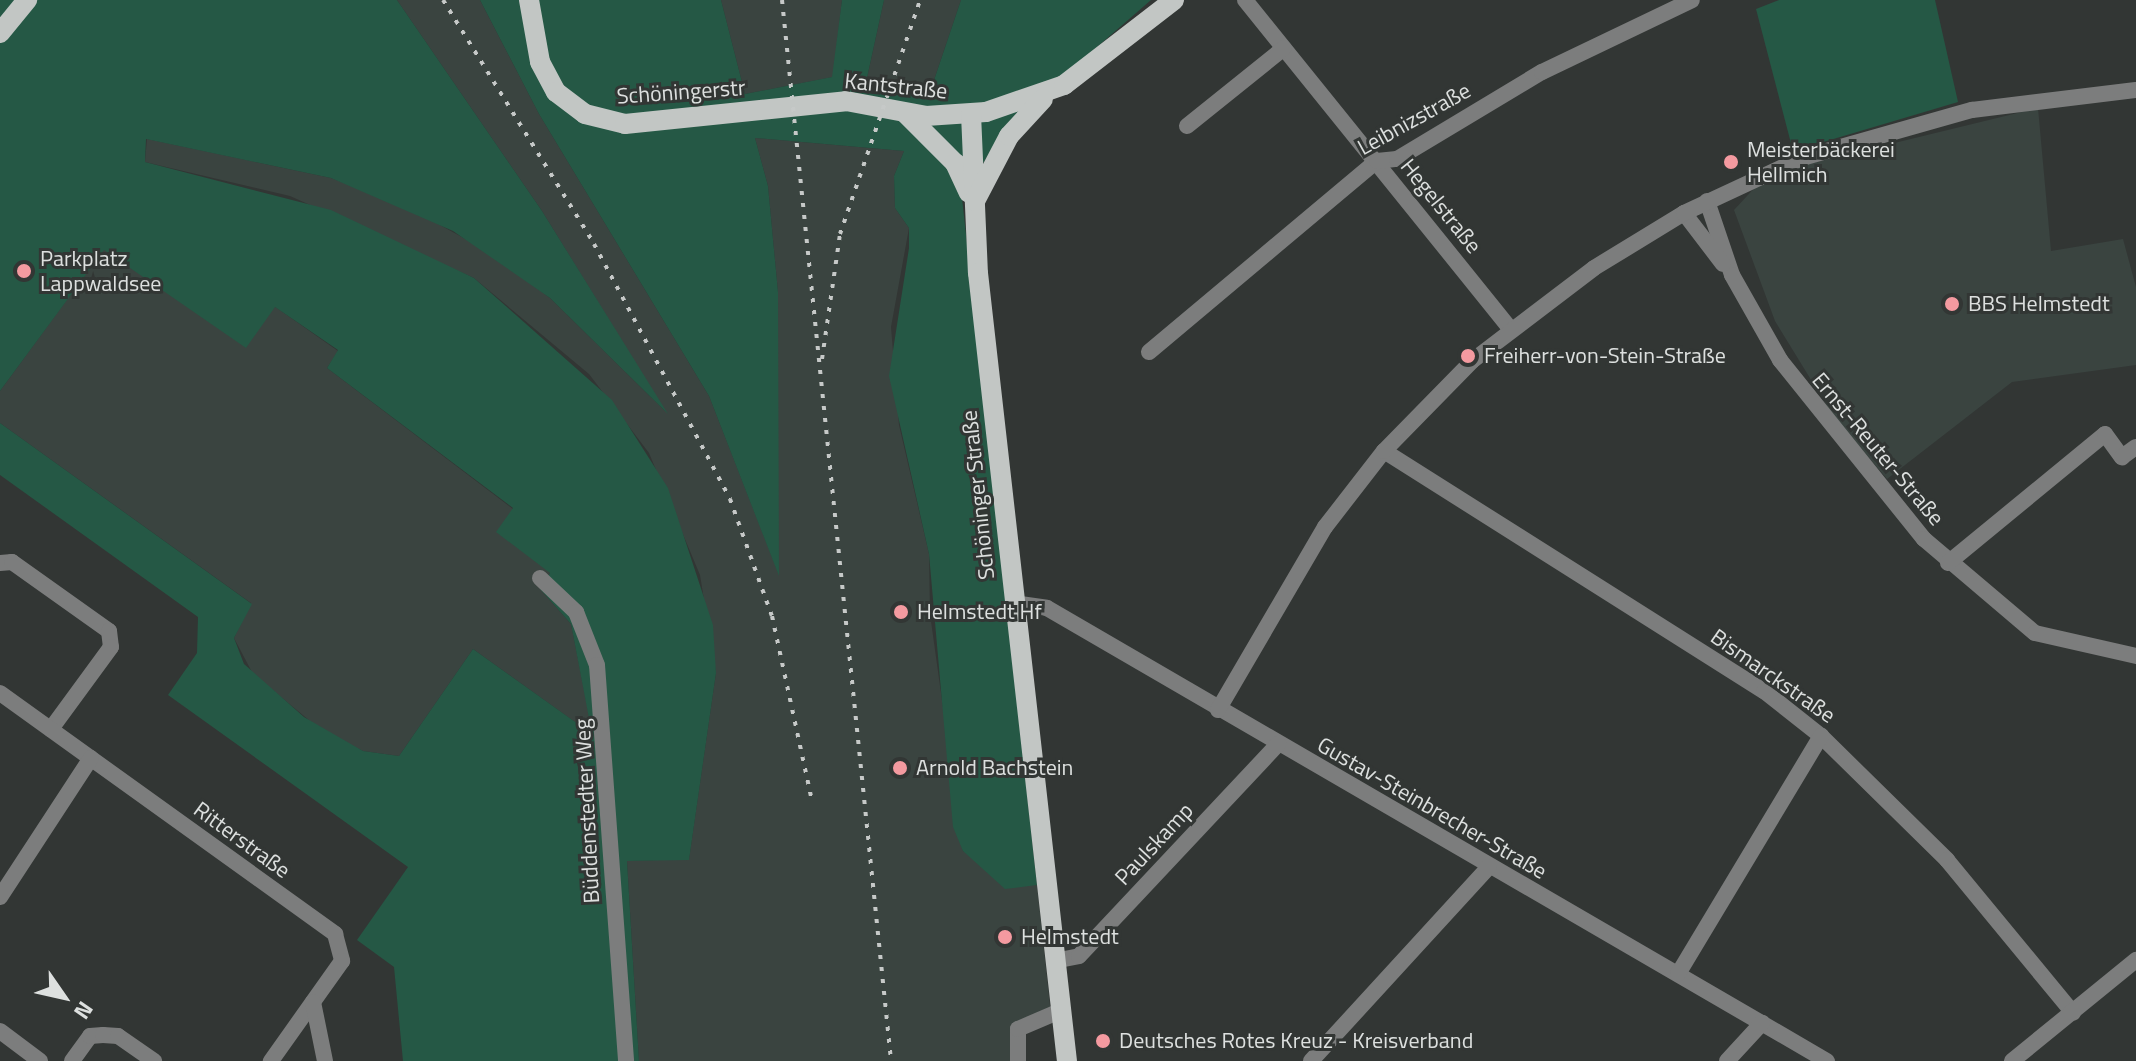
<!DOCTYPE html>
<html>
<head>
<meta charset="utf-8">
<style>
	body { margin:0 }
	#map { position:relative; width:2136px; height:1061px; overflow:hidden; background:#323634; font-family:"Titillium Web",sans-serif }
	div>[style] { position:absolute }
	.built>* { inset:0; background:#3a4440 }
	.green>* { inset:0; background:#255845 }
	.minor>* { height:16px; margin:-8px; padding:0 8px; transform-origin:8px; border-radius:8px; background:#7c7d7d }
	.major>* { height:20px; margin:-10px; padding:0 10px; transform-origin:10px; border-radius:10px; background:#c2c6c4 }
	.rail>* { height:4px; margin-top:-2px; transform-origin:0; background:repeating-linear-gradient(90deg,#c6c9c8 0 4px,transparent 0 12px) }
	.dots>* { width:22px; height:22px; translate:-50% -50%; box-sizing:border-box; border:4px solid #323634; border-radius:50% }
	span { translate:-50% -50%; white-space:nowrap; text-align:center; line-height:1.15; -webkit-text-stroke:6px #323634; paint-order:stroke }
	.street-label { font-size:22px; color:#dde0df }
	.poi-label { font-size:22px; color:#dde0df }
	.left { translate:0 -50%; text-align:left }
	.north { position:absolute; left:24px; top:957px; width:80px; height:80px; -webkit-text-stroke:6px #323634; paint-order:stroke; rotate:124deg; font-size:22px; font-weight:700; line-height:32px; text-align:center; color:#dde0df }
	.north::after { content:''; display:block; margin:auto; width:28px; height:36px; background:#dde0df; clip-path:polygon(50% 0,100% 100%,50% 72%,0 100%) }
</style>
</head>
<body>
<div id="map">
	<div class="built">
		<i style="clip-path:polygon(397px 0,480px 0,539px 114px,709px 396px,778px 572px,778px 292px,768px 186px,755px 138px,904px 151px,894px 176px,895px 208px,909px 228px,891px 327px,899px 425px,929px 554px,930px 614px,963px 851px,1037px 885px,1051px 1015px,1023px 1026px,1018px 1061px,639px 1061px,627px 861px,689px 859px,716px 673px,700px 575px,649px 453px,589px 374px,474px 278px,290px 196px,145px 162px,147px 139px,331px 178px,409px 208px,489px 252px,550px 298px,665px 411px,542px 211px)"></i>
		<i style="clip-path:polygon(721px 0,842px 0,833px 77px,745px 94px)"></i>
		<i style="clip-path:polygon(884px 0,961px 0,929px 95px,865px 87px)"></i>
		<i style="clip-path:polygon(2038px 108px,2051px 251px,2123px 239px,2136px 287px,2136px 365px,2012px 382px,1887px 479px,1832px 414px,1775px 321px,1734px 210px,1759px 183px,1804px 165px)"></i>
		<i style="clip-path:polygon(104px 249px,246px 347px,274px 306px,338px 351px,327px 368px,513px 509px,550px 573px,540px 589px,571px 624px,593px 735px,473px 649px,399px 756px,363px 751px,321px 730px,253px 674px,234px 638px,251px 603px,0 423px,0 391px)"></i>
	</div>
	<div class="green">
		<i style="clip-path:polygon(0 0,397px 0,542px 211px,668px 414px,550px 298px,453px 231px,331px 178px,146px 139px,145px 162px,331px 210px,474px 278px,612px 400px,668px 488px,713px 625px,716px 673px,689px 860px,627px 861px,639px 1061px,403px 1061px,394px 967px,357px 940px,408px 867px,168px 695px,197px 653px,198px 617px,0 475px,0 423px,252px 604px,234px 638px,244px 664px,304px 717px,363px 751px,399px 756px,473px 649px,592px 734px,571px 624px,540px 589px,550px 573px,496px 532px,513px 508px,327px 368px,338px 350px,275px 307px,246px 348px,104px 250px,0 391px)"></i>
		<i style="clip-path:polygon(480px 0,721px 0,745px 94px,832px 77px,842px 0,884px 0,865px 87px,929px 95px,961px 0,1151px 0,1005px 127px,962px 198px,1037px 885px,1005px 889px,963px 851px,953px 827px,929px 554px,889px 376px,909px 248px,909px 228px,895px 208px,894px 176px,904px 151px,755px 138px,768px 186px,778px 292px,779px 576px,709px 396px,539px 114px)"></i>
		<i style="clip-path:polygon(1779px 0,1935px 0,1958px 102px,1793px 151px,1756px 9px)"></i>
	</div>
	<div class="minor">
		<i style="left:1245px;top:0;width:422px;rotate:51.1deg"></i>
		<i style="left:1187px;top:126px;width:124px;rotate:-38.8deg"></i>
		<i style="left:1707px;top:201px;width:78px;rotate:71.3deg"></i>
		<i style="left:1732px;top:275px;width:98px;rotate:60.5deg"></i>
		<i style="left:1780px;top:360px;width:230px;rotate:51.2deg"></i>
		<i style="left:1924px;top:539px;width:145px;rotate:40.3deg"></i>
		<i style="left:2035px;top:633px;width:104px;rotate:12.8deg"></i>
		<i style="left:1684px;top:213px;width:64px;rotate:52.6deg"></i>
		<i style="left:1149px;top:352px;width:297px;rotate:-40deg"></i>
		<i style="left:1377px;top:161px;width:20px;rotate:-6deg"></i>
		<i style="left:1397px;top:159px;width:169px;rotate:-31deg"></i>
		<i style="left:1542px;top:72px;width:166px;rotate:-25.6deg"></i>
		<i style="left:1384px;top:451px;width:449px;rotate:32.3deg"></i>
		<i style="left:1764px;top:691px;width:73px;rotate:38.3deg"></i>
		<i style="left:1821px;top:736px;width:177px;rotate:44.5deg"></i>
		<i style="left:1947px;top:860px;width:198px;rotate:50.5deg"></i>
		<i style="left:0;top:563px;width:12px;rotate:-5deg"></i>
		<i style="left:12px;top:562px;width:119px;rotate:35.4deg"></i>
		<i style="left:109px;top:631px;width:16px;rotate:83deg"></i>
		<i style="left:111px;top:647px;width:102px;rotate:126.2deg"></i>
		<i style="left:1948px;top:563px;width:203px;rotate:-39.4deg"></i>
		<i style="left:2105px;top:434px;width:29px;rotate:54deg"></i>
		<i style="left:2122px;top:457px;width:17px;rotate:-36deg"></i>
		<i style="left:540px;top:578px;width:50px;rotate:43.4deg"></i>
		<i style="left:576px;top:612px;width:57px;rotate:68.4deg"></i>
		<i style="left:597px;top:665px;width:397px;rotate:85.8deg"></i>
		<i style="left:1013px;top:603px;width:34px;rotate:8deg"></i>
		<i style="left:1047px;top:608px;width:902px;rotate:30.15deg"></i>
		<i style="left:0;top:693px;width:413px;rotate:35.7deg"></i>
		<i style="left:335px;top:934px;width:28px;rotate:75deg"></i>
		<i style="left:342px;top:961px;width:123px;rotate:125.4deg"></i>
		<i style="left:1218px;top:710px;width:212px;rotate:-59.7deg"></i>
		<i style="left:1325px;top:527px;width:96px;rotate:-52.2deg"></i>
		<i style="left:1384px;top:451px;width:126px;rotate:-45.6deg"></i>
		<i style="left:1472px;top:361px;width:153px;rotate:-37.3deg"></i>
		<i style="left:1594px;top:268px;width:105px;rotate:-31.4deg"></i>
		<i style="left:1684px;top:213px;width:130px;rotate:-25deg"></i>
		<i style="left:1802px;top:158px;width:177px;rotate:-15.8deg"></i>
		<i style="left:1972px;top:110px;width:165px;rotate:-7deg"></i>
		<i style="left:0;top:897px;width:166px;rotate:-56.8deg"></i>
		<i style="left:1054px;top:961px;width:25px;rotate:-11deg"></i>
		<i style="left:1079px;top:956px;width:291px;rotate:-46.8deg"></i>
		<i style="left:1678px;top:974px;width:278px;rotate:-59deg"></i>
		<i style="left:313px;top:1002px;width:60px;rotate:78.5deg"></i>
		<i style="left:0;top:1031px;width:50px;rotate:36.9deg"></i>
		<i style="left:72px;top:1061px;width:31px;rotate:-54deg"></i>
		<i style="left:90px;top:1036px;width:13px;rotate:-4deg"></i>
		<i style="left:103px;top:1035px;width:15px;rotate:4deg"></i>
		<i style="left:118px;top:1036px;width:44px;rotate:34.8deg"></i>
		<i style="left:1018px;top:1061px;width:32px;rotate:-90deg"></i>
		<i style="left:1018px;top:1029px;width:46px;rotate:-23.2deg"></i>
		<i style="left:1311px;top:1061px;width:263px;rotate:-47.5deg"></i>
		<i style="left:1727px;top:1061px;width:52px;rotate:-47.4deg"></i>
		<i style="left:2012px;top:1061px;width:160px;rotate:-39.2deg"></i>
	</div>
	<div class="major">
		<i style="left:529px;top:0;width:63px;rotate:79.9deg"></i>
		<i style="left:540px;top:62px;width:34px;rotate:62deg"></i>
		<i style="left:556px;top:92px;width:36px;rotate:37deg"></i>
		<i style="left:585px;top:114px;width:41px;rotate:14deg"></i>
		<i style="left:625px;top:124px;width:222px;rotate:-5.9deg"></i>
		<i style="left:846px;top:101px;width:81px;rotate:10.6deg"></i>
		<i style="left:926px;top:116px;width:60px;rotate:-3.8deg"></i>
		<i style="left:986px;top:112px;width:83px;rotate:-19.1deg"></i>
		<i style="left:1064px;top:85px;width:139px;rotate:-37.7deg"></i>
		<i style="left:0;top:33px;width:43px;rotate:-50.7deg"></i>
		<i style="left:905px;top:113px;width:71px;rotate:45deg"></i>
		<i style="left:955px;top:163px;width:33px;rotate:65deg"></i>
		<i style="left:971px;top:114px;width:159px;rotate:87.5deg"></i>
		<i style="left:978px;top:273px;width:793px;rotate:83.56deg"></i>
		<i style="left:975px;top:201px;width:73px;rotate:-62.4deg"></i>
		<i style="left:1009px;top:136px;width:50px;rotate:-47.4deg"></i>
	</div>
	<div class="rail">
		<i style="left:443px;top:0;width:287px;rotate:58.2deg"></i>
		<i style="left:594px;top:244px;width:289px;rotate:61.9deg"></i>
		<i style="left:730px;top:499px;width:124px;rotate:70.3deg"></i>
		<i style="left:772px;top:616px;width:189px;rotate:77.8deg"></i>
		<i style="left:782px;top:0;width:1067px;rotate:84.13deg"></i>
		<i style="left:822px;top:359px;width:126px;rotate:-81.8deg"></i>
		<i style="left:840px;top:234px;width:247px;rotate:-71.1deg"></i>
	</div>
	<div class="dots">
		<i style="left:1731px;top:162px;background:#f49aa0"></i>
		<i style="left:24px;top:271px;background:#f49aa0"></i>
		<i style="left:1952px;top:304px;background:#f49aa0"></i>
		<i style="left:1468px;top:356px;background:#f49aa0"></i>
		<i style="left:901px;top:612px;background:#f49aa0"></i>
		<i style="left:900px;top:768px;background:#f49aa0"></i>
		<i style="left:1005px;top:937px;background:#f49aa0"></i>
		<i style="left:1103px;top:1041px;background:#f49aa0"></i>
	</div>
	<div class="street-label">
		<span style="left:896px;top:86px;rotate:6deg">Kantstraße</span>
		<span style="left:681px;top:92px;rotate:-4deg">Schöningerstr</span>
		<span style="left:1414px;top:119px;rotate:-29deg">Leibnizstraße</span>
		<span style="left:1441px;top:206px;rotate:51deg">Hegelstraße</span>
		<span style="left:1878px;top:449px;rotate:50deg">Ernst-Reuter-Straße</span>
		<span style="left:978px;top:495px;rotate:-96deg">Schöninger Straße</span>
		<span style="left:1773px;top:676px;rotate:35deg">Bismarckstraße</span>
		<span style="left:1432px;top:808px;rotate:30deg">Gustav-Steinbrecher-Straße</span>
		<span style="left:587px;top:811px;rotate:-93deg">Büddenstedter Weg</span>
		<span style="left:242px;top:840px;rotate:36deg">Ritterstraße</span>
		<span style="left:1154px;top:844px;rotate:-47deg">Paulskamp</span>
	</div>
	<div class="poi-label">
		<span class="left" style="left:1747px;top:162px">Meisterbäckerei<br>Hellmich</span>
		<span class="left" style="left:40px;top:271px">Parkplatz<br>Lappwaldsee</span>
		<span class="left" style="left:1968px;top:304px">BBS Helmstedt</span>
		<span class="left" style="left:1484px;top:356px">Freiherr-von-Stein-Straße</span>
		<span class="left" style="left:917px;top:612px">Helmstedt Hf</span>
		<span class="left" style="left:916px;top:768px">Arnold Bachstein</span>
		<span class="left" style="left:1021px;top:937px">Helmstedt</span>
		<span class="left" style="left:1119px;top:1041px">Deutsches Rotes Kreuz - Kreisverband</span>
	</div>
	<div class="north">N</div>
</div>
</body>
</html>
